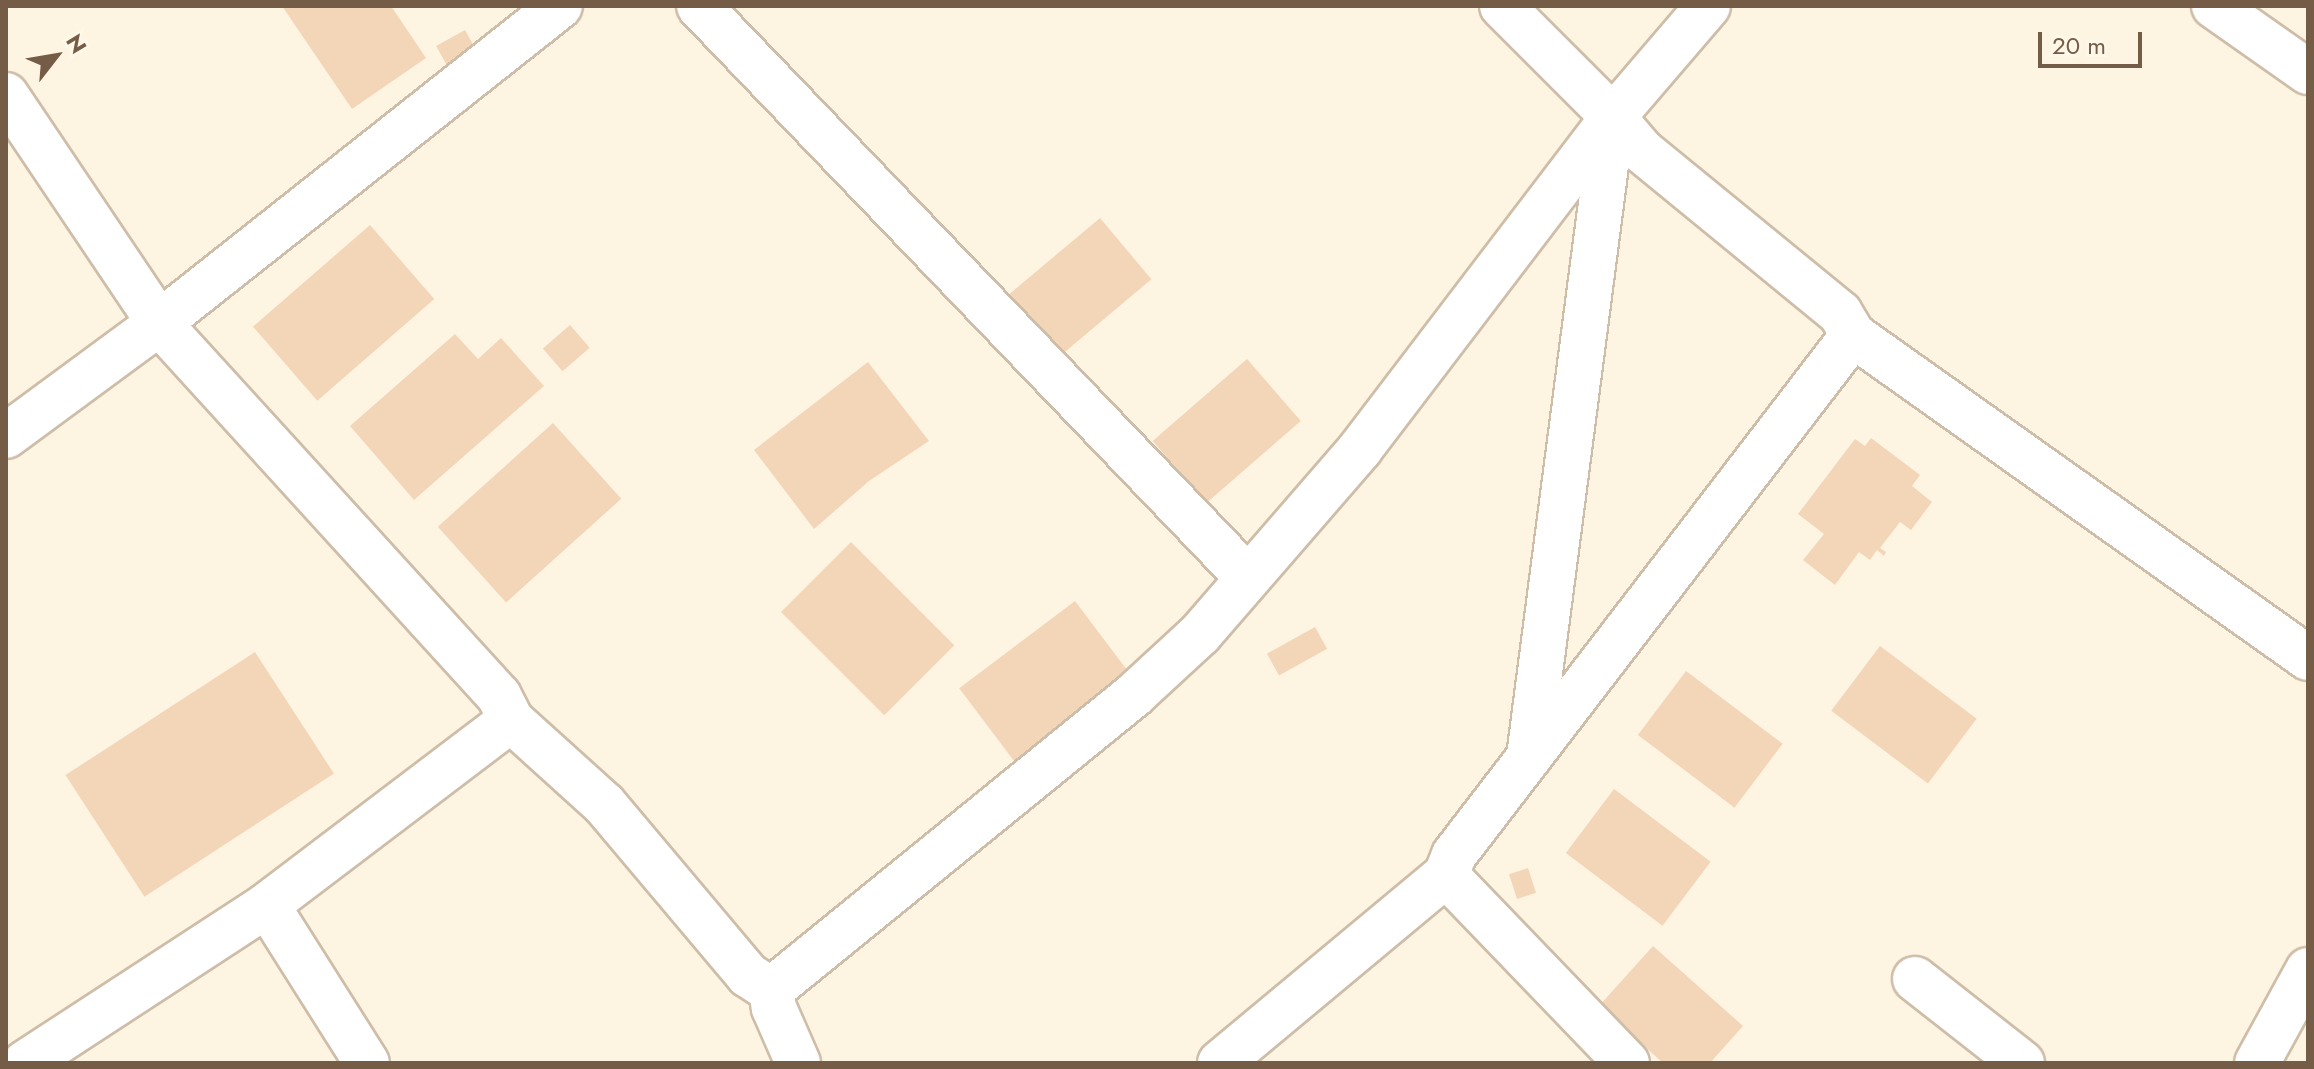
<!DOCTYPE html>
<html>
<head>
<meta charset="utf-8">
<style>
	body { margin:0 }
	#map { position:relative; width:2314px; height:1069px; overflow:hidden; background:#fdf5e1; font-family:Jost,sans-serif }
	div>[style] { position:absolute }
	.building>* { inset:0; background:#f3d5b8; transform-origin:0 0 }
	.roads { filter:drop-shadow(2px 0 #cebda8) drop-shadow(-2px 0 #cebda8) drop-shadow(0 2px #cebda8) drop-shadow(0 -2px #cebda8) }
	.minor>* { height:44px; margin:-22px; padding:0 22px; transform-origin:22px; border-radius:22px; background:#fff }
	span { translate:-50% -50%; white-space:nowrap; text-align:center; line-height:1.15; -webkit-text-stroke:7px #fff8e8; paint-order:stroke }
	.frame { position:absolute; inset:0; border:8px solid #755c47; pointer-events:none }
	.north { position:absolute; left:16px; top:16px; width:80px; height:80px; -webkit-text-stroke:6px #fff8e8; paint-order:stroke; rotate:59deg; font-size:22px; font-weight:700; line-height:32px; text-align:center; color:#755c47 }
	.north::after { content:''; display:block; margin:auto; width:28px; height:36px; background:#755c47; clip-path:polygon(50% 0,100% 100%,50% 72%,0 100%) }
	.scale { position:absolute; left:2038px; top:32px; width:104px; height:36px; box-sizing:border-box; border:4px solid #755c47; border-top:0; padding-left:10px; font-size:24px; line-height:28px; white-space:nowrap; color:#755c47; -webkit-text-stroke:6px #fff8e8; paint-order:stroke }
</style>
</head>
<body>
<div id="map">
	<div class="building">
		<i style="clip-path:polygon(282px 6px,391px 6px,426px 58px,352px 109px)"></i>
		<i style="left:465px;top:30px;width:21px;height:33px;rotate:61deg"></i>
		<i style="left:1100px;top:218px;width:80px;height:124px;rotate:50deg"></i>
		<i style="left:370px;top:225px;width:98px;height:155px;rotate:49deg"></i>
		<i style="left:570px;top:325px;width:30px;height:36px;rotate:49deg"></i>
		<i style="clip-path:polygon(455px 334px,478px 359px,501px 338px,544px 386px,414px 500px,350px 426px)"></i>
		<i style="left:1247px;top:359px;width:82px;height:125px;rotate:49deg"></i>
		<i style="clip-path:polygon(868px 362px,929px 441px,869px 481px,814px 529px,754px 450px)"></i>
		<i style="left:553px;top:423px;width:102px;height:155px;rotate:48deg"></i>
		<i style="clip-path:polygon(1871px 438px,1920px 475px,1912px 486px,1932px 502px,1911px 530px,1900px 522px,1880px 548px,1886px 552px,1884px 556px,1877px 550px,1870px 560px,1859px 552px,1835px 585px,1803px 560px,1824px 534px,1798px 514px,1855px 439px,1865px 446px)"></i>
		<i style="left:851px;top:542px;width:146px;height:99px;rotate:45deg"></i>
		<i style="left:1075px;top:601px;width:99px;height:145px;rotate:53deg"></i>
		<i style="left:1315px;top:627px;width:25px;height:55px;rotate:61deg"></i>
		<i style="left:1880px;top:646px;width:121px;height:81px;rotate:37deg"></i>
		<i style="left:255px;top:652px;width:145px;height:226px;rotate:57deg"></i>
		<i style="left:1686px;top:671px;width:121px;height:80px;rotate:37deg"></i>
		<i style="left:1614px;top:789px;width:121px;height:80px;rotate:37deg"></i>
		<i style="left:1528px;top:868px;width:26px;height:20px;rotate:72deg"></i>
		<i style="clip-path:polygon(1653px 946px,1743px 1026px,1710px 1063px,1663px 1063px,1599px 1006px)"></i>
	</div>
	<div class="roads">
		<div class="minor">
			<i style="left:699px;top:6px;width:791px;rotate:46.18deg"></i>
			<i style="left:1502px;top:6px;width:157px;rotate:45deg"></i>
			<i style="left:1613px;top:117px;width:45px;rotate:49.5deg"></i>
			<i style="left:1642px;top:151px;width:256px;rotate:39.3deg"></i>
			<i style="left:1840px;top:313px;width:26px;rotate:59deg"></i>
			<i style="left:1853px;top:335px;width:558px;rotate:35.37deg"></i>
			<i style="left:2214px;top:6px;width:115px;rotate:35.1deg"></i>
			<i style="left:6px;top:95px;width:275px;rotate:56.1deg"></i>
			<i style="left:159px;top:323px;width:505px;rotate:47.65deg"></i>
			<i style="left:499px;top:696px;width:27px;rotate:63deg"></i>
			<i style="left:511px;top:720px;width:125px;rotate:42.1deg"></i>
			<i style="left:604px;top:804px;width:224px;rotate:49.9deg"></i>
			<i style="left:748px;top:975px;width:27px;rotate:33deg"></i>
			<i style="left:771px;top:990px;width:18px;rotate:81deg"></i>
			<i style="left:774px;top:1008px;width:60px;rotate:66.4deg"></i>
			<i style="left:6px;top:436px;width:190px;rotate:-36.4deg"></i>
			<i style="left:159px;top:323px;width:511px;rotate:-38.33deg"></i>
			<i style="left:1529px;top:757px;width:643px;rotate:-82.59deg"></i>
			<i style="left:1446px;top:875px;width:261px;rotate:46.1deg"></i>
			<i style="left:267px;top:905px;width:187px;rotate:57.7deg"></i>
			<i style="left:1915px;top:979px;width:136px;rotate:38.1deg"></i>
			<i style="left:771px;top:990px;width:469px;rotate:-39.1deg"></i>
			<i style="left:1135px;top:694px;width:88px;rotate:-42.7deg"></i>
			<i style="left:1200px;top:634px;width:245px;rotate:-49.1deg"></i>
			<i style="left:1360px;top:449px;width:417px;rotate:-52.7deg"></i>
			<i style="left:1613px;top:117px;width:146px;rotate:-49.4deg"></i>
			<i style="left:25px;top:1063px;width:289px;rotate:-33.1deg"></i>
			<i style="left:267px;top:905px;width:306px;rotate:-37.2deg"></i>
			<i style="left:1220px;top:1063px;width:294px;rotate:-39.8deg"></i>
			<i style="left:1446px;top:875px;width:22px;rotate:-68deg"></i>
			<i style="left:1454px;top:855px;width:655px;rotate:-52.5deg"></i>
			<i style="left:2257px;top:1063px;width:106px;rotate:-61.3deg"></i>
		</div>
	</div>
	<div class="frame"></div>
	<div class="north">N</div>
	<div class="scale">20 m</div>
</div>
</body>
</html>
